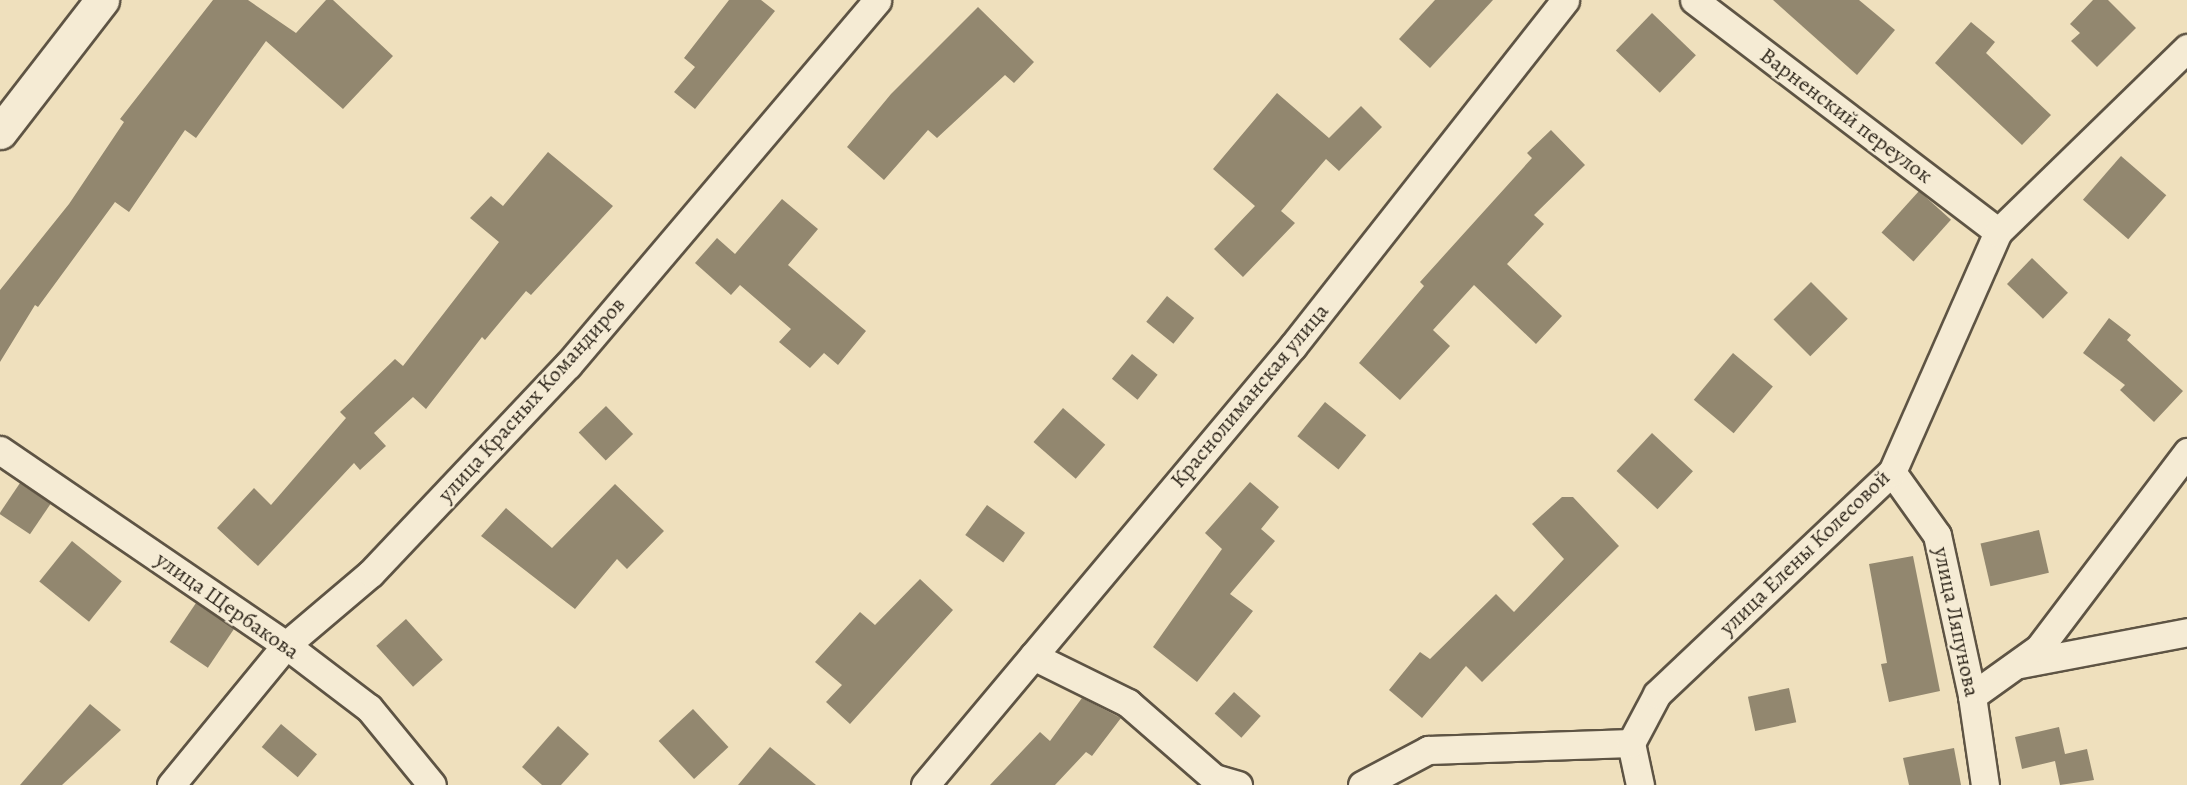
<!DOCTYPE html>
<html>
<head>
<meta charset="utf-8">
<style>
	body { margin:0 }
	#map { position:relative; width:2187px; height:785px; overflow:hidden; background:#efe0bd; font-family:Alegreya,serif }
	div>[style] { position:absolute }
	.building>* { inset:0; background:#92876f; transform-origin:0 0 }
	.roads { filter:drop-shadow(2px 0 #5e5444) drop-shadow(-2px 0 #5e5444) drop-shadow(0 2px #5e5444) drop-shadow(0 -2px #5e5444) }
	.street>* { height:27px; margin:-13.5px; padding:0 13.5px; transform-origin:13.5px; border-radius:13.5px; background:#f5ebd4 }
	.secondary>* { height:33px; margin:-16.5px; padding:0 16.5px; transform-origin:16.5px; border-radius:16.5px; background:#f5ebd4 }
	span { translate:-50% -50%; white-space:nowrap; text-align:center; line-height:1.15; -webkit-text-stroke:4.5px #f5ebd4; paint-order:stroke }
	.street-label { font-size:22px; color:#2e261b }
</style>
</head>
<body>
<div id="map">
	<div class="building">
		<i style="clip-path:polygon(213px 0,248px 0,296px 33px,326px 0,333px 0,393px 56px,343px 109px,266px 41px,196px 138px,185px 130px,129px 212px,115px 202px,38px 307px,35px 305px,0 362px,0 290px,69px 204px,124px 122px,120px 119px)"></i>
		<i style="clip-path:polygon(729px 0,761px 0,775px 11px,695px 109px,674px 92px,695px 67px,684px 58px)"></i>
		<i style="clip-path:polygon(1435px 0,1493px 0,1430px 68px,1399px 39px)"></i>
		<i style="clip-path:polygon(1773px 0,1859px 0,1895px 30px,1857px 75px)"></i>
		<i style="clip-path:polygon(2093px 0,2108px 0,2136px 28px,2097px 67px,2071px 41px,2080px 33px,2070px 24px)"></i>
		<i style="clip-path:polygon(978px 7px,1034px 62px,1014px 83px,1005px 75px,937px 138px,928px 130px,884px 180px,847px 147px,891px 94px)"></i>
		<i style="left:1652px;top:13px;width:61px;height:52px;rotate:44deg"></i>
		<i style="clip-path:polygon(1971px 22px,1995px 42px,1986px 53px,2051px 115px,2022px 145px,1935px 63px)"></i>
		<i style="clip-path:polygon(1277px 93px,1329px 138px,1361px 106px,1382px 127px,1339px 171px,1326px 159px,1281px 211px,1295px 223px,1243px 277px,1214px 249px,1255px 206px,1213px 169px)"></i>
		<i style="clip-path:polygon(1551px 130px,1585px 165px,1534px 215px,1544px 224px,1507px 264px,1562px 316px,1536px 344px,1474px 285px,1433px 330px,1450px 346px,1400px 400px,1359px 363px,1424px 286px,1420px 282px,1532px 158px,1527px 153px)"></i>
		<i style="clip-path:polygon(548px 152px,613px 206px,531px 295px,526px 291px,485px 340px,482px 337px,426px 409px,413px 397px,374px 433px,386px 446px,360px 470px,354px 463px,258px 566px,217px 528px,254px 488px,271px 505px,346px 418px,340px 412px,395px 359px,403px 366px,499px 242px,470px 218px,491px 196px,503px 206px)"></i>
		<i style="left:2121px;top:156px;width:60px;height:58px;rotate:41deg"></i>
		<i style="left:1919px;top:191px;width:43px;height:56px;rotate:42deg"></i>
		<i style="clip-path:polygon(782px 199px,818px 229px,788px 265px,866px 331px,838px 365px,824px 353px,810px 368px,779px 342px,791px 329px,740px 285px,731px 295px,695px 263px,717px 238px,735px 254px)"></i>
		<i style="left:2032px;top:258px;width:50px;height:36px;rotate:44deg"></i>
		<i style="left:1811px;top:282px;width:52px;height:53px;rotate:45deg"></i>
		<i style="left:1167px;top:296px;width:35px;height:33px;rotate:39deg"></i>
		<i style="clip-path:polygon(2109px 318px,2131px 335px,2127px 340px,2183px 391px,2154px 422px,2120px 390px,2125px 385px,2083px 353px)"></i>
		<i style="left:1733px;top:353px;width:52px;height:61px;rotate:40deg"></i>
		<i style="left:1132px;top:354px;width:33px;height:32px;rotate:39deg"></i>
		<i style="left:1325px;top:402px;width:53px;height:44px;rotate:39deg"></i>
		<i style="left:606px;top:406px;width:39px;height:38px;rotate:46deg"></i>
		<i style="left:1063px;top:408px;width:56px;height:45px;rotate:41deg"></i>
		<i style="left:1652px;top:433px;width:56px;height:52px;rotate:43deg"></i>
		<i style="clip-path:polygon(1250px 482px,1279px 507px,1261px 529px,1275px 541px,1230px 594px,1253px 611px,1197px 682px,1153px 647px,1222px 549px,1205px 533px)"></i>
		<i style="left:20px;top:483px;width:37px;height:37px;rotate:34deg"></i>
		<i style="clip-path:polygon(615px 484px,664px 531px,627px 569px,617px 559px,575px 609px,481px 536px,506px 508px,552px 548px)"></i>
		<i style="clip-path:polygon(1562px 497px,1573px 497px,1619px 546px,1482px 682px,1466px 666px,1422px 718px,1389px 690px,1420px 652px,1430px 659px,1496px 594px,1514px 612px,1564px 559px,1532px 524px)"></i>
		<i style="left:987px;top:505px;width:47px;height:37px;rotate:36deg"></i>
		<i style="left:2039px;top:530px;width:44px;height:60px;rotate:77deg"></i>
		<i style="left:72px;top:541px;width:64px;height:52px;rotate:39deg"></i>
		<i style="clip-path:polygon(1913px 556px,1940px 691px,1889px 702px,1881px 664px,1887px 663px,1869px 564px)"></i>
		<i style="clip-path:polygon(920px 579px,953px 610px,850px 724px,826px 702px,842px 685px,815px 662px,860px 612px,875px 625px)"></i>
		<i style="left:196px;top:603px;width:46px;height:47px;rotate:34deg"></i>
		<i style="left:406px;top:619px;width:55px;height:40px;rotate:48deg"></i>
		<i style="left:1789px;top:688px;width:35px;height:42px;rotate:78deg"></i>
		<i style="left:1234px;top:692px;width:36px;height:29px;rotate:42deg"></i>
		<i style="clip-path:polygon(1082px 698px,1121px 718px,1092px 756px,1086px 752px,1055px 785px,990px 785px,1040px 732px,1050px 741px)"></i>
		<i style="clip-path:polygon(90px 704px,121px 730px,62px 785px,20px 785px)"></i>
		<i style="left:693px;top:709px;width:52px;height:47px;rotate:47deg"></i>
		<i style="left:281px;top:724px;width:47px;height:30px;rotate:40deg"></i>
		<i style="clip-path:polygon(558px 726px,589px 754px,561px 785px,542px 785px,522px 767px)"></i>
		<i style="clip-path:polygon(2059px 727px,2065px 754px,2087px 749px,2094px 780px,2060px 785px,2055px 761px,2022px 769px,2015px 737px)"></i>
		<i style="clip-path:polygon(770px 747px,816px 785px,738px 785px)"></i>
		<i style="clip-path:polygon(1954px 748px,1961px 785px,1909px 785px,1903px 758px)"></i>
	</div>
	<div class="roads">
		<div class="street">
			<i style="left:1694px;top:0;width:382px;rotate:37.3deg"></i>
			<i style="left:0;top:450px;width:346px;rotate:34.3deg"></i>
			<i style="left:286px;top:645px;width:104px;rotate:37.2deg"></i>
			<i style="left:369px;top:708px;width:99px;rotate:50.7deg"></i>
			<i style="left:1892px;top:472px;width:77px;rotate:54.5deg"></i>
			<i style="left:1937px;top:535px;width:165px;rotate:77.7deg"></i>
			<i style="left:1972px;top:696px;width:90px;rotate:81.7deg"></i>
			<i style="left:1033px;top:656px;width:106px;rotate:26.3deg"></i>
			<i style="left:1128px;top:703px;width:114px;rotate:41.1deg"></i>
			<i style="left:1214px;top:778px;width:25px;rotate:16deg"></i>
			<i style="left:2020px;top:664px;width:170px;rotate:-10.8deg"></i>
			<i style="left:1972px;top:696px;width:82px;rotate:-35.6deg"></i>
			<i style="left:2039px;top:648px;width:246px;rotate:-52.9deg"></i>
			<i style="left:1631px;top:743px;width:43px;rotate:77.9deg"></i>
			<i style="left:171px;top:785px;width:181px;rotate:-50.6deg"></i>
			<i style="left:286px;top:645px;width:111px;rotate:-40.3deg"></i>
			<i style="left:371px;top:573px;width:286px;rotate:-46.6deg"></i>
			<i style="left:568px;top:365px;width:478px;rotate:-49.7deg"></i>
			<i style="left:925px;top:785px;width:573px;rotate:-50.03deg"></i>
			<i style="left:1293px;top:346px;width:440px;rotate:-51.8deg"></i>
			<i style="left:1362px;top:785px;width:75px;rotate:-27.9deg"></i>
			<i style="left:1428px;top:750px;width:203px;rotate:-2deg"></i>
			<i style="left:1631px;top:743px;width:55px;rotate:-62deg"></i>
			<i style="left:1657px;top:694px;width:323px;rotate:-43.4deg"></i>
			<i style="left:1892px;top:472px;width:262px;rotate:-66.2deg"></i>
			<i style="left:1998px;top:232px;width:264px;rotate:-44.2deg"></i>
		</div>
		<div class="secondary">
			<i style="left:0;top:132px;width:167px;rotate:-52.3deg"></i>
		</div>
	</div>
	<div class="street-label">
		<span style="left:1846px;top:116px;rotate:37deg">Варненский переулок</span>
		<span style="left:1250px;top:396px;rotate:-50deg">Краснолиманская улица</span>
		<span style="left:532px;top:400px;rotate:-48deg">улица Красных Командиров</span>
		<span style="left:1805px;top:553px;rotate:-44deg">улица Елены Колесовой</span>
		<span style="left:227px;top:606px;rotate:35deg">улица Щербакова</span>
		<span style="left:1956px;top:622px;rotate:78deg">улица Ляпунова</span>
	</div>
</div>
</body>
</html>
